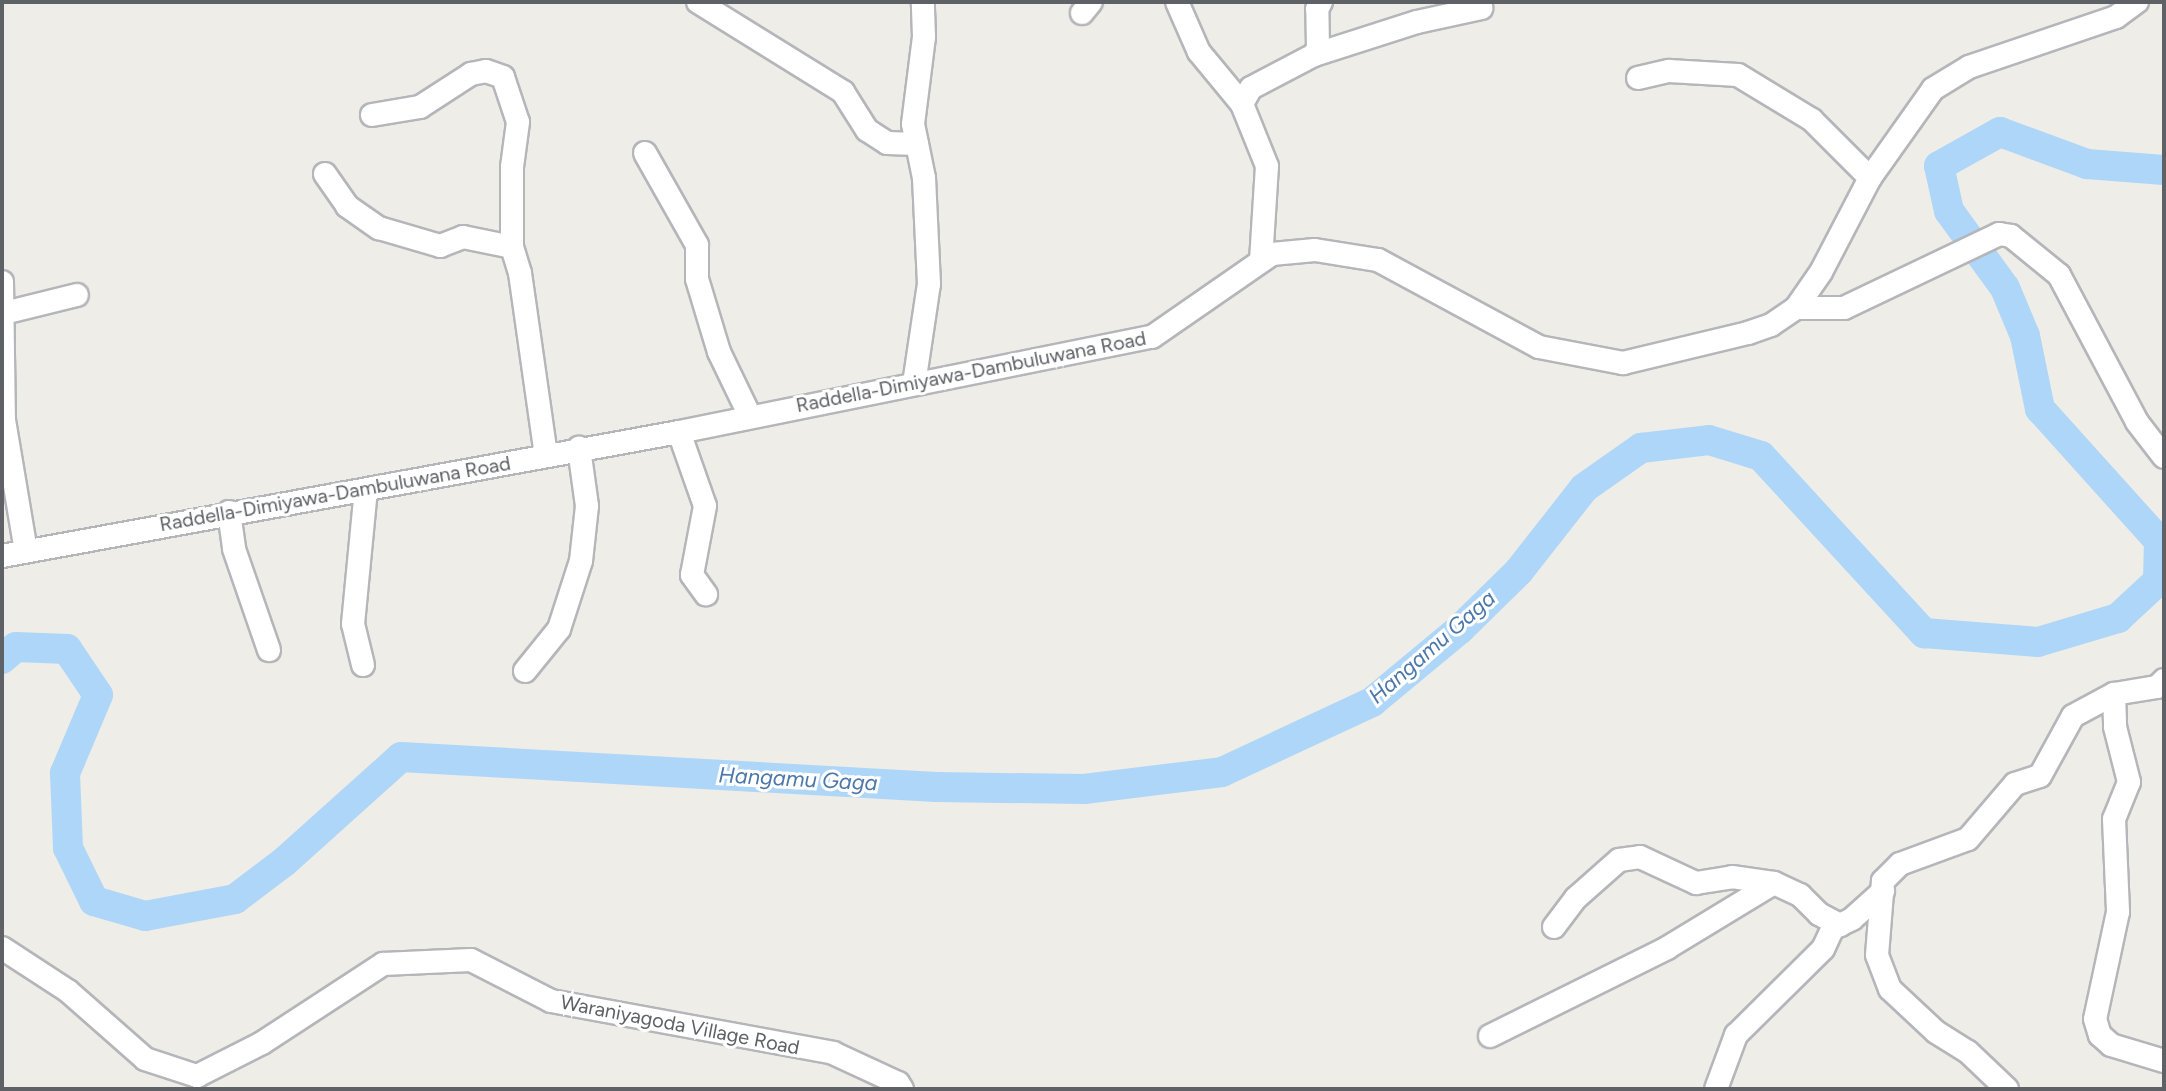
<!DOCTYPE html>
<html>
<head>
<meta charset="utf-8">
<style>
	body { margin:0 }
	#map { position:relative; width:2166px; height:1091px; overflow:hidden; background:#efede7; font-family:Figtree,sans-serif }
	div>[style] { position:absolute }
	.river>* { height:30px; margin:-15px; padding:0 15px; transform-origin:15px; border-radius:15px; background:#aed6f8 }
	.roads { filter:drop-shadow(2px 0 #b4b6ba) drop-shadow(-2px 0 #b4b6ba) drop-shadow(0 2px #b4b6ba) drop-shadow(0 -2px #b4b6ba) }
	.minor>* { height:22px; margin:-11px; padding:0 11px; transform-origin:11px; border-radius:11px; background:#fff }
	span { translate:-50% -50%; white-space:nowrap; text-align:center; line-height:1.15; -webkit-text-stroke:6px #fff; paint-order:stroke }
	.street-label { font-size:20px; color:#5e6166 }
	.water-label { font-size:22px; color:#4c77a9; font-style:italic }
	.frame { position:absolute; inset:0; border:4px solid #5e6166; pointer-events:none }
</style>
</head>
<body>
<div id="map">
	<div class="river">
		<i style="left:2px;top:659px;width:18px;rotate:-41deg"></i>
		<i style="left:16px;top:647px;width:51px;rotate:2.2deg"></i>
		<i style="left:67px;top:649px;width:55px;rotate:56deg"></i>
		<i style="left:98px;top:695px;width:85px;rotate:112.9deg"></i>
		<i style="left:65px;top:773px;width:75px;rotate:87.7deg"></i>
		<i style="left:68px;top:848px;width:59px;rotate:63.9deg"></i>
		<i style="left:94px;top:901px;width:53px;rotate:16.4deg"></i>
		<i style="left:145px;top:916px;width:92px;rotate:-10.7deg"></i>
		<i style="left:235px;top:899px;width:61px;rotate:-37.1deg"></i>
		<i style="left:284px;top:862px;width:157px;rotate:-41.9deg"></i>
		<i style="left:401px;top:757px;width:536px;rotate:3.21deg"></i>
		<i style="left:936px;top:787px;width:148px;rotate:0.8deg"></i>
		<i style="left:1084px;top:789px;width:139px;rotate:-7deg"></i>
		<i style="left:1222px;top:772px;width:166px;rotate:-25deg"></i>
		<i style="left:1372px;top:702px;width:114px;rotate:-39.7deg"></i>
		<i style="left:1460px;top:629px;width:83px;rotate:-44.5deg"></i>
		<i style="left:1519px;top:571px;width:105px;rotate:-51.9deg"></i>
		<i style="left:1584px;top:488px;width:70px;rotate:-35.1deg"></i>
		<i style="left:1641px;top:448px;width:68px;rotate:-6.7deg"></i>
		<i style="left:1709px;top:440px;width:54px;rotate:17.1deg"></i>
		<i style="left:1761px;top:456px;width:241px;rotate:47.4deg"></i>
		<i style="left:1924px;top:633px;width:114px;rotate:4.5deg"></i>
		<i style="left:2038px;top:642px;width:84px;rotate:-16.7deg"></i>
		<i style="left:2118px;top:618px;width:54px;rotate:-42.8deg"></i>
		<i style="left:2158px;top:581px;width:40px;rotate:-88.6deg"></i>
		<i style="left:2159px;top:541px;width:178px;rotate:-132deg"></i>
		<i style="left:2040px;top:409px;width:75px;rotate:-101.6deg"></i>
		<i style="left:2025px;top:336px;width:52px;rotate:-112.6deg"></i>
		<i style="left:2005px;top:288px;width:95px;rotate:-126deg"></i>
		<i style="left:1949px;top:211px;width:46px;rotate:-102.5deg"></i>
		<i style="left:1939px;top:166px;width:70px;rotate:-29.1deg"></i>
		<i style="left:2000px;top:132px;width:93px;rotate:20.2deg"></i>
		<i style="left:2087px;top:164px;width:77px;rotate:4.5deg"></i>
	</div>
	<div class="roads">
		<div class="minor">
			<i style="left:698px;top:2px;width:171px;rotate:31.8deg"></i>
			<i style="left:843px;top:92px;width:45px;rotate:57.7deg"></i>
			<i style="left:867px;top:130px;width:24px;rotate:33deg"></i>
			<i style="left:887px;top:143px;width:30px;rotate:2deg"></i>
			<i style="left:1177px;top:2px;width:55px;rotate:66.3deg"></i>
			<i style="left:1199px;top:52px;width:67px;rotate:50.4deg"></i>
			<i style="left:1082px;top:13px;width:14px;rotate:-51deg"></i>
			<i style="left:1314px;top:55px;width:108px;rotate:-17.8deg"></i>
			<i style="left:1417px;top:22px;width:66px;rotate:-12.3deg"></i>
			<i style="left:1638px;top:78px;width:32px;rotate:-13deg"></i>
			<i style="left:1669px;top:71px;width:69px;rotate:3.3deg"></i>
			<i style="left:1738px;top:75px;width:87px;rotate:31.3deg"></i>
			<i style="left:1812px;top:120px;width:82px;rotate:45deg"></i>
			<i style="left:372px;top:115px;width:49px;rotate:-9.5deg"></i>
			<i style="left:420px;top:107px;width:61px;rotate:-32.9deg"></i>
			<i style="left:471px;top:74px;width:15px;rotate:-11deg"></i>
			<i style="left:486px;top:71px;width:18px;rotate:19deg"></i>
			<i style="left:503px;top:77px;width:47px;rotate:71.6deg"></i>
			<i style="left:518px;top:122px;width:45px;rotate:97.6deg"></i>
			<i style="left:512px;top:167px;width:80px;rotate:90deg"></i>
			<i style="left:512px;top:247px;width:27px;rotate:73deg"></i>
			<i style="left:520px;top:273px;width:184px;rotate:81.9deg"></i>
			<i style="left:645px;top:153px;width:106px;rotate:60.5deg"></i>
			<i style="left:697px;top:245px;width:34px;rotate:90deg"></i>
			<i style="left:697px;top:279px;width:76px;rotate:73.2deg"></i>
			<i style="left:719px;top:352px;width:71px;rotate:64.2deg"></i>
			<i style="left:325px;top:174px;width:39px;rotate:55deg"></i>
			<i style="left:347px;top:206px;width:39px;rotate:35deg"></i>
			<i style="left:379px;top:228px;width:64px;rotate:16.4deg"></i>
			<i style="left:440px;top:246px;width:25px;rotate:-21deg"></i>
			<i style="left:463px;top:237px;width:50px;rotate:11.5deg"></i>
			<i style="left:1261px;top:261px;width:95px;rotate:-86.4deg"></i>
			<i style="left:1267px;top:166px;width:67px;rotate:-112deg"></i>
			<i style="left:1242px;top:104px;width:18px;rotate:-61deg"></i>
			<i style="left:1251px;top:88px;width:71px;rotate:-27.6deg"></i>
			<i style="left:1314px;top:55px;width:8px;rotate:-60deg"></i>
			<i style="left:1318px;top:48px;width:39px;rotate:-91deg"></i>
			<i style="left:1317px;top:9px;width:8px;rotate:-60deg"></i>
			<i style="left:2px;top:282px;width:138px;rotate:89.2deg"></i>
			<i style="left:4px;top:420px;width:133px;rotate:80.5deg"></i>
			<i style="left:1796px;top:308px;width:48px"></i>
			<i style="left:1844px;top:308px;width:172px;rotate:-25.5deg"></i>
			<i style="left:1999px;top:234px;width:12px;rotate:9deg"></i>
			<i style="left:2011px;top:236px;width:62px;rotate:39.1deg"></i>
			<i style="left:2059px;top:275px;width:166px;rotate:62deg"></i>
			<i style="left:2137px;top:422px;width:44px;rotate:52.4deg"></i>
			<i style="left:4px;top:313px;width:75px;rotate:-13.9deg"></i>
			<i style="left:914px;top:384px;width:101px;rotate:-81.5deg"></i>
			<i style="left:929px;top:284px;width:106px;rotate:-92.7deg"></i>
			<i style="left:924px;top:178px;width:55px;rotate:-101.5deg"></i>
			<i style="left:913px;top:124px;width:88px;rotate:-82.8deg"></i>
			<i style="left:924px;top:37px;width:35px;rotate:-92deg"></i>
			<i style="left:679px;top:432px;width:78px;rotate:70.6deg"></i>
			<i style="left:705px;top:506px;width:70px;rotate:100.7deg"></i>
			<i style="left:692px;top:575px;width:24px;rotate:54deg"></i>
			<i style="left:229px;top:512px;width:37px;rotate:82deg"></i>
			<i style="left:234px;top:549px;width:107px;rotate:70.9deg"></i>
			<i style="left:2px;top:556px;width:688px;rotate:-10.38deg"></i>
			<i style="left:679px;top:432px;width:482px;rotate:-11.4deg"></i>
			<i style="left:1152px;top:337px;width:146px;rotate:-34.7deg"></i>
			<i style="left:1272px;top:254px;width:43px;rotate:-5.3deg"></i>
			<i style="left:1315px;top:250px;width:64px;rotate:9deg"></i>
			<i style="left:1378px;top:260px;width:183px;rotate:28.4deg"></i>
			<i style="left:1539px;top:347px;width:86px;rotate:10.8deg"></i>
			<i style="left:1623px;top:363px;width:129px;rotate:-13.5deg"></i>
			<i style="left:1748px;top:333px;width:24px;rotate:-19deg"></i>
			<i style="left:1771px;top:325px;width:30px;rotate:-34deg"></i>
			<i style="left:1796px;top:308px;width:44px;rotate:-55.2deg"></i>
			<i style="left:1821px;top:272px;width:106px;rotate:-62.5deg"></i>
			<i style="left:1870px;top:178px;width:109px;rotate:-54.7deg"></i>
			<i style="left:1933px;top:89px;width:42px;rotate:-31.4deg"></i>
			<i style="left:1969px;top:67px;width:155px;rotate:-18.8deg"></i>
			<i style="left:2116px;top:17px;width:26px;rotate:-36deg"></i>
			<i style="left:363px;top:665px;width:42px;rotate:-103.7deg"></i>
			<i style="left:353px;top:624px;width:135px;rotate:-84.5deg"></i>
			<i style="left:525px;top:671px;width:54px;rotate:-51deg"></i>
			<i style="left:559px;top:629px;width:71px;rotate:-72.1deg"></i>
			<i style="left:581px;top:561px;width:55px;rotate:-83.8deg"></i>
			<i style="left:587px;top:506px;width:59px;rotate:-97.9deg"></i>
			<i style="left:2114px;top:694px;width:33px;rotate:88deg"></i>
			<i style="left:2115px;top:727px;width:57px;rotate:75.7deg"></i>
			<i style="left:2129px;top:782px;width:40px;rotate:112deg"></i>
			<i style="left:2114px;top:819px;width:93px;rotate:87.5deg"></i>
			<i style="left:2118px;top:912px;width:109px;rotate:102.1deg"></i>
			<i style="left:2095px;top:1019px;width:17px;rotate:73deg"></i>
			<i style="left:2100px;top:1035px;width:15px;rotate:42deg"></i>
			<i style="left:2111px;top:1045px;width:55px;rotate:16.8deg"></i>
			<i style="left:1554px;top:927px;width:36px;rotate:-53deg"></i>
			<i style="left:1576px;top:898px;width:57px;rotate:-41.5deg"></i>
			<i style="left:1619px;top:860px;width:21px;rotate:-8deg"></i>
			<i style="left:1640px;top:857px;width:62px;rotate:24.9deg"></i>
			<i style="left:1696px;top:883px;width:36px;rotate:-9deg"></i>
			<i style="left:1732px;top:877px;width:42px;rotate:8.1deg"></i>
			<i style="left:1774px;top:883px;width:29px;rotate:25deg"></i>
			<i style="left:1800px;top:895px;width:27px;rotate:45deg"></i>
			<i style="left:1819px;top:914px;width:24px;rotate:28deg"></i>
			<i style="left:2px;top:948px;width:79px;rotate:33.1deg"></i>
			<i style="left:68px;top:991px;width:103px;rotate:41.4deg"></i>
			<i style="left:145px;top:1059px;width:55px;rotate:18.1deg"></i>
			<i style="left:197px;top:1076px;width:73px;rotate:-26.9deg"></i>
			<i style="left:262px;top:1043px;width:145px;rotate:-33.1deg"></i>
			<i style="left:383px;top:964px;width:88px;rotate:-2.6deg"></i>
			<i style="left:471px;top:960px;width:90px;rotate:27.1deg"></i>
			<i style="left:551px;top:1001px;width:287px;rotate:10.4deg"></i>
			<i style="left:833px;top:1053px;width:72px;rotate:24.8deg"></i>
			<i style="left:898px;top:1083px;width:7px;rotate:56deg"></i>
			<i style="left:1490px;top:1036px;width:198px;rotate:-26.4deg"></i>
			<i style="left:1667px;top:948px;width:125px;rotate:-31.3deg"></i>
			<i style="left:1716px;top:1089px;width:58px;rotate:-69.7deg"></i>
			<i style="left:1736px;top:1035px;width:122px;rotate:-44.7deg"></i>
			<i style="left:1823px;top:949px;width:23px;rotate:-65deg"></i>
			<i style="left:1833px;top:928px;width:21px;rotate:-25deg"></i>
			<i style="left:1852px;top:919px;width:42px;rotate:-42.1deg"></i>
			<i style="left:2007px;top:1089px;width:54px;rotate:-136.5deg"></i>
			<i style="left:1968px;top:1052px;width:38px;rotate:-148deg"></i>
			<i style="left:1936px;top:1032px;width:63px;rotate:-136.9deg"></i>
			<i style="left:1890px;top:989px;width:36px;rotate:-111deg"></i>
			<i style="left:1877px;top:955px;width:74px;rotate:-85.4deg"></i>
			<i style="left:1883px;top:881px;width:24px;rotate:-45deg"></i>
			<i style="left:1900px;top:864px;width:72px;rotate:-20.2deg"></i>
			<i style="left:1968px;top:839px;width:72px;rotate:-49.5deg"></i>
			<i style="left:2015px;top:784px;width:26px;rotate:-18deg"></i>
			<i style="left:2040px;top:776px;width:68px;rotate:-61.2deg"></i>
			<i style="left:2073px;top:716px;width:47px;rotate:-28.2deg"></i>
			<i style="left:2114px;top:694px;width:44px;rotate:-9.2deg"></i>
			<i style="left:2157px;top:687px;width:10px;rotate:-45deg"></i>
		</div>
	</div>
	<div class="street-label">
		<span style="left:971px;top:372px;rotate:-11deg">Raddella-Dimiyawa-Dambuluwana Road</span>
		<span style="left:335px;top:494px;rotate:-10deg">Raddella-Dimiyawa-Dambuluwana Road</span>
		<span style="left:680px;top:1025px;rotate:11deg">Waraniyagoda Village Road</span>
	</div>
	<div class="water-label">
		<span style="left:1432px;top:647px;rotate:-41deg">Hangamu Gaga</span>
		<span style="left:798px;top:779px;rotate:3deg">Hangamu Gaga</span>
	</div>
	<div class="frame"></div>
</div>
</body>
</html>
